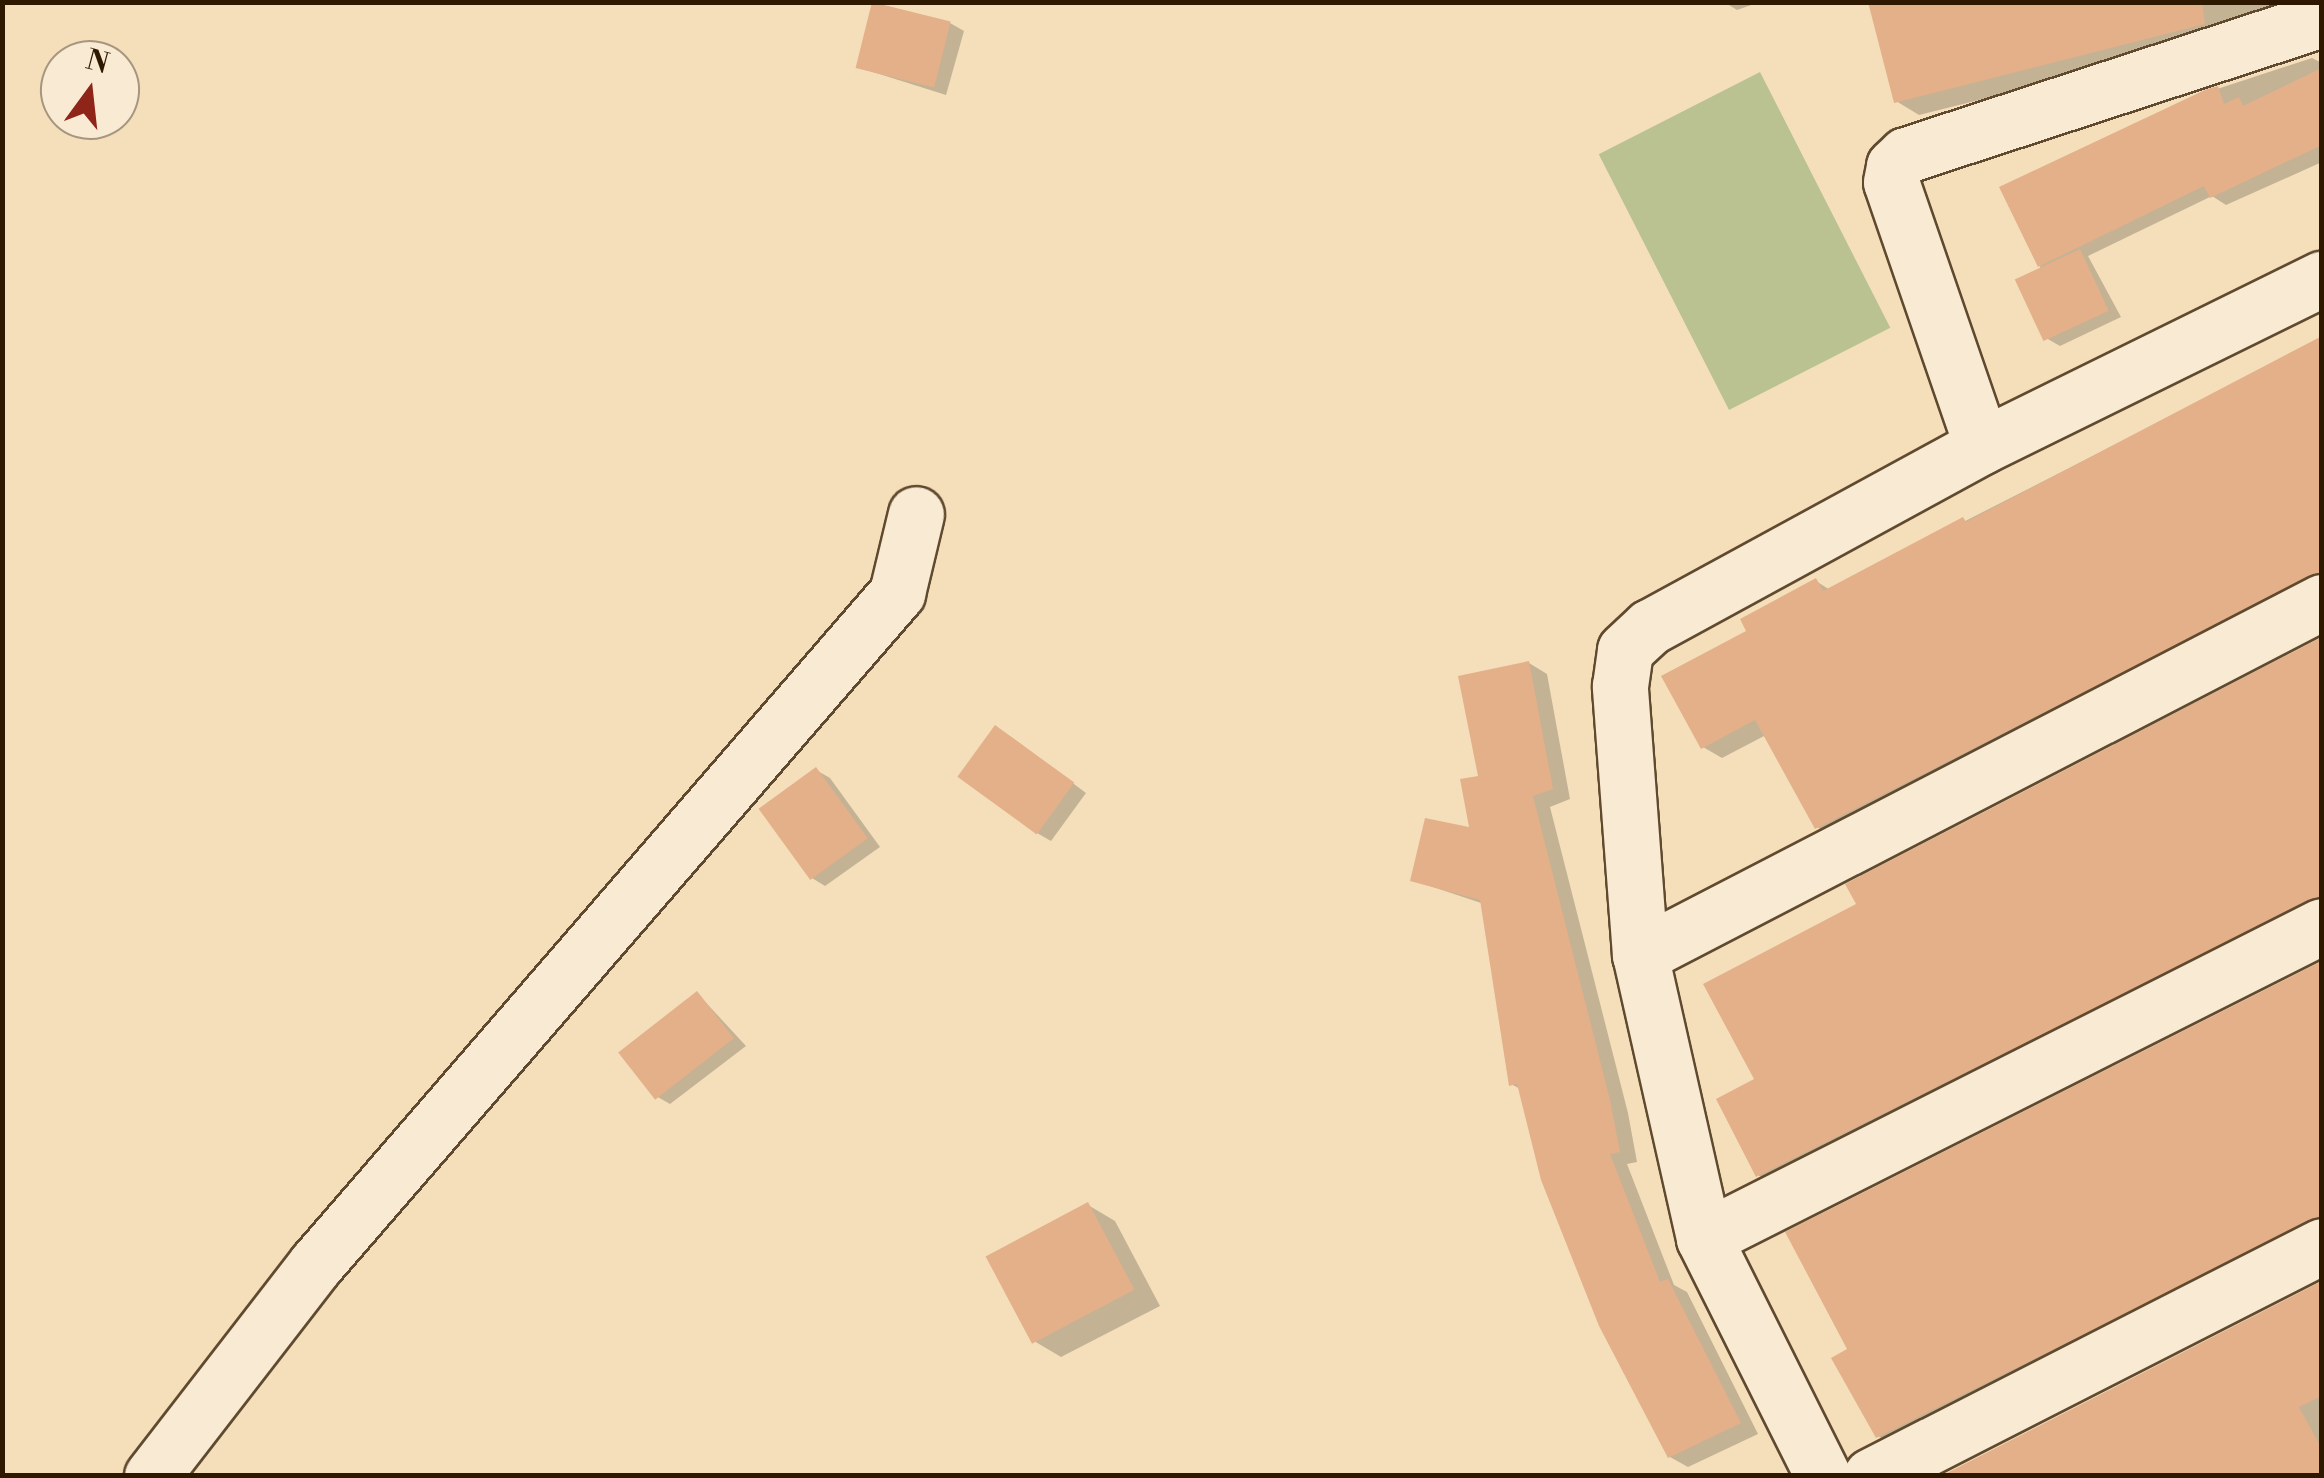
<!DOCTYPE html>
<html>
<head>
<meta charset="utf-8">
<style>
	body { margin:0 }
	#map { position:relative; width:2324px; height:1478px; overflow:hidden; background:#f5dfbb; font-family:"Libre Bodoni",serif }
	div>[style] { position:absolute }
	.green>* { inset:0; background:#bac291; transform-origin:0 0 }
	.shadow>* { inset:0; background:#0003 }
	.building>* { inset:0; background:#e3b089; transform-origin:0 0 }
	.roads { filter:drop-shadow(2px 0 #604a2f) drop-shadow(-2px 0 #604a2f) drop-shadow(0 2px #604a2f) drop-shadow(0 -2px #604a2f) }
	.minor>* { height:55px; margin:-27.5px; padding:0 27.5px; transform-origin:27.5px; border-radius:27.5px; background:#f8ead3 }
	span { translate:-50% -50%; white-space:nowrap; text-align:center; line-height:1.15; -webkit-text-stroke:9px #f8ead3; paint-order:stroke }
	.frame { position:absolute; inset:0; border:5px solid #2e1900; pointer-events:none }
	.north { position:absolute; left:40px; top:40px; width:100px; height:100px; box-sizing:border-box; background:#f8ead3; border:2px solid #a7967f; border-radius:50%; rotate:15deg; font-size:28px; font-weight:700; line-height:40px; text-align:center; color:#2e1900 }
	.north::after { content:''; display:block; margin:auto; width:35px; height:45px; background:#8f2418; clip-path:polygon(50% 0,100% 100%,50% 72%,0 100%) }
</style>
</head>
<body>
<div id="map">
	<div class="green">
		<i style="left:1760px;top:72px;width:287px;height:181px;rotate:63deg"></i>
	</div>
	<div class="shadow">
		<i style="clip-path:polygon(1724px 2px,1760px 2px,1737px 10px)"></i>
		<i style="clip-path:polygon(1871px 2px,2312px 2px,2219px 40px,1919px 115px,1896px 101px)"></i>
		<i style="clip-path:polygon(950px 23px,964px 31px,946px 95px,857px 67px)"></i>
		<i style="clip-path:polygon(2312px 58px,2322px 63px,2322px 162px,2226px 205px,2212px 196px,2088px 256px,2121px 317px,2060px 346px,2046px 338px,2040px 265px,2208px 92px)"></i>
		<i style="clip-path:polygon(2322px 339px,2322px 587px,1836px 838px,1817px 827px,1766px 735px,1722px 758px,1703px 747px,1749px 632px,1816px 581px,1830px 590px)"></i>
		<i style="clip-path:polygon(2322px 640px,2322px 911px,1777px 1186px,1758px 1175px,1757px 1081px,1859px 905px)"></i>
		<i style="clip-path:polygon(1529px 663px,1547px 674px,1570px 799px,1550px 807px,1628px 1113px,1637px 1162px,1627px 1164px,1674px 1285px,1687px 1292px,1758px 1434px,1688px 1467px,1670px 1457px,1522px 1090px,1511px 1084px,1484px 904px,1412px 880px,1472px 830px,1481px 778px)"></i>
		<i style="clip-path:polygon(1010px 736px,1086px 793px,1051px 841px,1037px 833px)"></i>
		<i style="clip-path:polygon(816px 770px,830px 778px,880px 847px,825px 886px,812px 878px)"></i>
		<i style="clip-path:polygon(2322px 964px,2322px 1231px,1897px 1447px,1878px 1436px,1850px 1350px)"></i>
		<i style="clip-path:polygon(698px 994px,746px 1046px,670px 1104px,656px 1096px)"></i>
		<i style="clip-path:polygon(1088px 1205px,1115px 1221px,1160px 1306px,1061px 1357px,1034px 1341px)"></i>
		<i style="clip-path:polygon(2322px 1284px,2322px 1476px,1946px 1476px)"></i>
	</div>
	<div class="building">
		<i style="left:872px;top:2px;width:81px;height:68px;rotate:14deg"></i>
		<i style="clip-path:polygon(1868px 2px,2202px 2px,2205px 24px,1894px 103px)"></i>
		<i style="clip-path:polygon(2322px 68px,2322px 145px,2210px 198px,2204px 186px,2038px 267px,1999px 187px,2207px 89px,2218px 86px,2224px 104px,2239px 97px,2243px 106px)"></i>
		<i style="left:2080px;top:249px;width:68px;height:72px;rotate:65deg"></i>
		<i style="clip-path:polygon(2322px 336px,2322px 571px,1815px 829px,1755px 720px,1701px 749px,1661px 676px,1746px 631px,1740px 619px,1816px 578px,1823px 591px,1963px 517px,1966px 522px)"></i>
		<i style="clip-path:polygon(2322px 637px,2322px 895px,1756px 1177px,1716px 1099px,1754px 1079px,1703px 984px,1856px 904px,1845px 884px)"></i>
		<i style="clip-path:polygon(1529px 661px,1553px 789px,1533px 796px,1610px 1100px,1620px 1152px,1610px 1154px,1660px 1282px,1668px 1279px,1741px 1423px,1668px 1458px,1599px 1326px,1541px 1180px,1517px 1084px,1509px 1086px,1480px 900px,1410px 881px,1425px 818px,1469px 827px,1460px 779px,1478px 776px,1458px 676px)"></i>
		<i style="left:995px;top:725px;width:98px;height:64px;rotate:36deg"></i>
		<i style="left:816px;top:767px;width:88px;height:71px;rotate:54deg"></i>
		<i style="clip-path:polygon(2322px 961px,2322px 1215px,1876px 1438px,1831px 1358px,1847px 1349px,1785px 1232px)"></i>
		<i style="left:697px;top:991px;width:60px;height:100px;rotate:52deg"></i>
		<i style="left:1088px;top:1202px;width:99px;height:116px;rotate:62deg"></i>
		<i style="clip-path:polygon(2322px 1281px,2322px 1396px,2299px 1407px,2322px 1449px,2322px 1476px,1941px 1476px)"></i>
	</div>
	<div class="roads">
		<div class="minor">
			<i style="left:1982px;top:446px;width:279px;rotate:-109deg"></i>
			<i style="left:1891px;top:182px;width:16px;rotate:-79deg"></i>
			<i style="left:1894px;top:166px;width:16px;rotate:-43deg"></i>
			<i style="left:1906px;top:155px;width:438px;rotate:-18.1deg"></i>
			<i style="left:1640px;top:955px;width:768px;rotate:-27.37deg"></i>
			<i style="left:1704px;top:1238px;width:692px;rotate:-26.79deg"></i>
			<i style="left:152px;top:1476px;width:268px;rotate:-52.3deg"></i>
			<i style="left:316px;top:1264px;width:888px;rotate:-49.11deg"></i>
			<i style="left:897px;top:593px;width:81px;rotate:-76.5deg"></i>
			<i style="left:1823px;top:1476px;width:266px;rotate:-116.6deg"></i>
			<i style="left:1704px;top:1238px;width:290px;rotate:-102.7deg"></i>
			<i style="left:1640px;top:955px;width:270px;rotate:-94.3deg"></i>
			<i style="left:1620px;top:686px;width:36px;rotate:-82deg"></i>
			<i style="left:1625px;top:650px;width:34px;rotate:-43deg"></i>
			<i style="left:1650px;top:627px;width:378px;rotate:-28.6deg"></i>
			<i style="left:1982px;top:446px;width:379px;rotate:-26.2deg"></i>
			<i style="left:1871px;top:1476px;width:506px;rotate:-27.02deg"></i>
		</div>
	</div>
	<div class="frame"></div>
	<div class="north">N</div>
</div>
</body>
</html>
